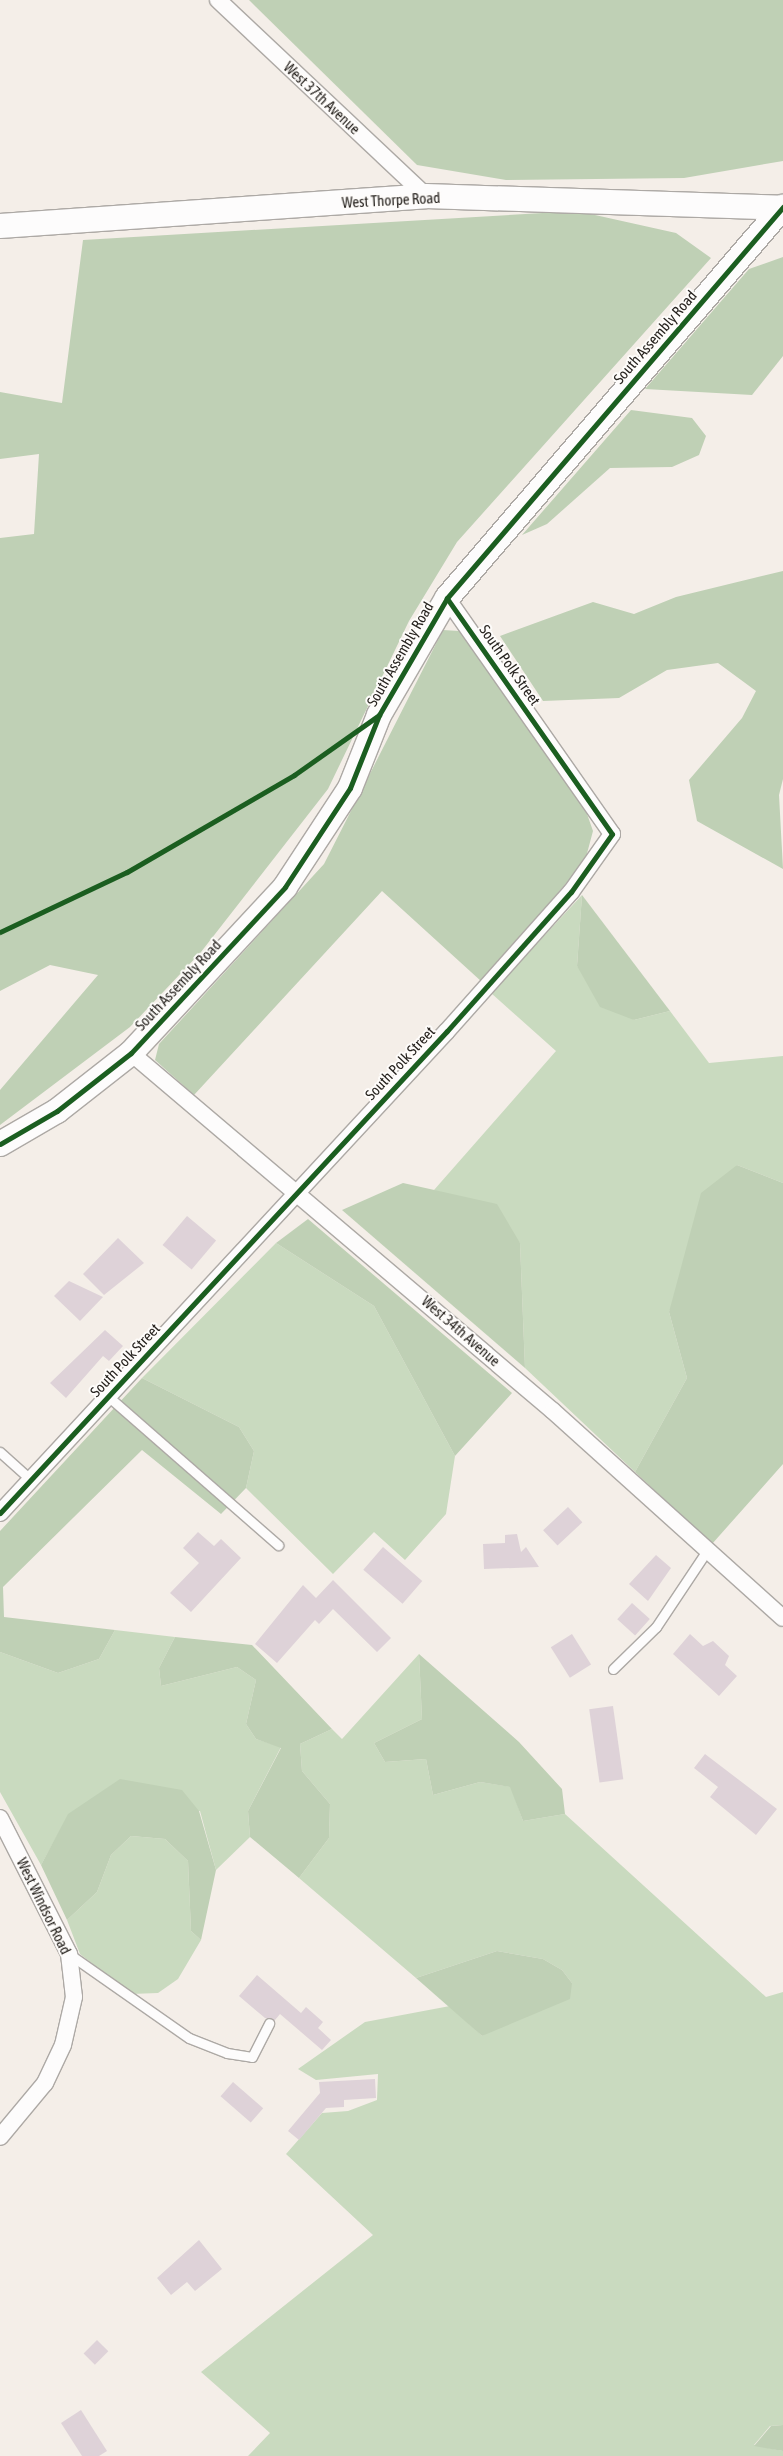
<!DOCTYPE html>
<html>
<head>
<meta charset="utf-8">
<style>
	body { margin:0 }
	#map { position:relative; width:783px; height:2456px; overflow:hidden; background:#f4eee8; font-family:"Asap Condensed",sans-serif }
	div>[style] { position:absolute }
	.green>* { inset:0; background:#c9dabf }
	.forest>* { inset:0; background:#bfd0b5 }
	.building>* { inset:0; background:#ded2d8; transform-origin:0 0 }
	.roads { filter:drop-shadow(1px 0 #ada9a5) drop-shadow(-1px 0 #ada9a5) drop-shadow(0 1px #ada9a5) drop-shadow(0 -1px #ada9a5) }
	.lane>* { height:9px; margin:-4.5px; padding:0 4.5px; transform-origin:4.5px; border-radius:4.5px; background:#fdfcfc }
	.street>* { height:16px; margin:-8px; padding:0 8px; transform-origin:8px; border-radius:8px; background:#fdfcfc }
	.secondary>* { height:24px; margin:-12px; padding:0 12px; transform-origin:12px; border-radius:12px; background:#fdfcfc }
	.cycleway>* { height:5px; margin:-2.5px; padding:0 2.5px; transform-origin:2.5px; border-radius:2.5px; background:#1b5e20 }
	span { translate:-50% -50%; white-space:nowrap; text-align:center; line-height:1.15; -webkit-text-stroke:4px #fefcfa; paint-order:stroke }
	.street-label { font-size:15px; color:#27231f }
</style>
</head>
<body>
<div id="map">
	<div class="green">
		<i style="clip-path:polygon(582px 895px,577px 966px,634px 1020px,670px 1011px,709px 1063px,783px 1056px,783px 1183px,737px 1165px,669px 1312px,687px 1378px,635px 1472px,525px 1368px,520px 1243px,434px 1190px,556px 1051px,491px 993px)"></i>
		<i style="clip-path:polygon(276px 1243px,374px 1306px,455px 1456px,446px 1514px,405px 1560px,374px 1532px,333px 1574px,246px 1488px,254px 1451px,239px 1427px,142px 1378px)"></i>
		<i style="clip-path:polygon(115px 1630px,175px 1637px,159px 1668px,161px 1686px,237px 1667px,256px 1680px,246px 1724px,256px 1739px,281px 1747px,248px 1811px,250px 1837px,216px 1870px,200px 1811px,69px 1814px,41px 1865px,0 1792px,0 1652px,58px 1673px,99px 1659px)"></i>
		<i style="clip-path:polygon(419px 1654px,422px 1719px,374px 1743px,385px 1762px,426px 1759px,433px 1795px,480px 1782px,511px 1787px,523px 1821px,565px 1814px,766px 1997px,783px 1992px,783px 2425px,770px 2426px,754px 2445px,783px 2451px,783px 2456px,248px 2456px,270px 2433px,201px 2372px,373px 2235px,286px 2154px,322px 2113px,348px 2111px,377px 2100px,378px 2074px,316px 2080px,298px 2069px,365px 2022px,450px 2006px,482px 2036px,572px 1983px,562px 1970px,543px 1959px,497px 1951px,416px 1978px,299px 1878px,329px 1838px,330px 1804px,302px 1771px,300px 1744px,332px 1729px,342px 1739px)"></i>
		<i style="clip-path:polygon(131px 1836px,165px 1839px,188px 1861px,191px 1931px,201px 1940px,178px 1979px,158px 1993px,131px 1994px,80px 1954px,67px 1920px,97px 1892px,111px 1855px)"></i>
	</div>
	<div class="forest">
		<i style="clip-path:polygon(249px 0,783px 0,783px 161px,684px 178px,506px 180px,417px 165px)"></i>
		<i style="clip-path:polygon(577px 211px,676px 233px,711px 258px,457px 542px,409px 621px,328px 789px,201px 952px,130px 1027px,0 1125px,0 1090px,98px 975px,50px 965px,0 991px,0 538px,34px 534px,39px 454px,0 459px,0 392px,62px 403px,83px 240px)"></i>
		<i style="clip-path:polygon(783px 257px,783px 356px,752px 395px,645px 389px,749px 269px)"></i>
		<i style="clip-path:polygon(631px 410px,692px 418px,706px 436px,699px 455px,672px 467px,610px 468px,547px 524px,522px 535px)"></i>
		<i style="clip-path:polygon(783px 571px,783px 779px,779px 795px,783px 869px,697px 821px,689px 780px,742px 718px,756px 691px,718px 663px,667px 670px,619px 698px,543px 701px,500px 636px,593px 602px,634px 614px,676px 597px)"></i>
		<i style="clip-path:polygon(443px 630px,459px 631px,586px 811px,593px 831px,585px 861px,482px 982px,382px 891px,194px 1095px,155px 1060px,159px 1044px,324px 864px)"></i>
		<i style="clip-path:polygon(582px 895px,670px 1011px,634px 1020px,600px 1007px,577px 966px)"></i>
		<i style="clip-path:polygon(737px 1165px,783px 1183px,783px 1464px,712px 1544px,635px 1472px,687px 1378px,669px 1312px,701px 1193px)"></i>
		<i style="clip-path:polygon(403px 1183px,497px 1204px,520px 1243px,525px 1368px,342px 1210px)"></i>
		<i style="clip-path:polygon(308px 1219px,512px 1393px,455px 1456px,374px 1306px,276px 1243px)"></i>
		<i style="clip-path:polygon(142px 1378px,239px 1427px,254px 1451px,246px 1488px,221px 1514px,142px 1450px,3px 1587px,4px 1617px,115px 1630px,99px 1659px,58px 1673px,0 1652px,0 1531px)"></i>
		<i style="clip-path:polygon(175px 1637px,252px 1645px,332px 1729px,300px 1744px,302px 1771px,330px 1804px,329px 1838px,299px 1878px,250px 1837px,248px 1811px,281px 1748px,256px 1739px,246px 1724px,256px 1680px,237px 1667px,161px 1686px,159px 1668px)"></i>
		<i style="clip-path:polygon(419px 1654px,519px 1742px,562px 1789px,565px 1814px,523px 1821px,510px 1787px,480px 1782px,433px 1795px,426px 1759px,385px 1762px,374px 1743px,422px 1719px)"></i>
		<i style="clip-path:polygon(120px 1779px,182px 1790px,199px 1811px,216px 1870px,201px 1940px,191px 1931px,188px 1861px,165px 1839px,131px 1836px,111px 1855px,97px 1892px,67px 1920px,41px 1865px,68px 1814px)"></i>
		<i style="clip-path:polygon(497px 1951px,543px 1959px,562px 1970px,572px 1983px,570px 1999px,482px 2036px,416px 1978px)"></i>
		<i style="clip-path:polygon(783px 2425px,783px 2451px,754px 2446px,771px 2426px)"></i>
	</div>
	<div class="building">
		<i style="left:187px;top:1216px;width:38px;height:38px;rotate:40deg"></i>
		<i style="clip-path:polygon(118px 1238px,144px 1263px,104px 1295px,83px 1274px)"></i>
		<i style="clip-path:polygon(69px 1281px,103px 1297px,80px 1321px,54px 1296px)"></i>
		<i style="clip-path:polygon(105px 1330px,123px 1346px,109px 1361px,103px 1356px,66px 1398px,50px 1383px)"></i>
		<i style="left:568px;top:1507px;width:21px;height:34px;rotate:47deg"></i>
		<i style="clip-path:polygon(198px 1532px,214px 1546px,221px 1539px,241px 1558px,191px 1612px,170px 1593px,199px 1563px,183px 1548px)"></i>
		<i style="clip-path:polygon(517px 1534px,521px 1552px,526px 1547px,539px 1567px,484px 1569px,483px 1544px,505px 1543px,505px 1535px)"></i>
		<i style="left:383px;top:1547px;width:52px;height:30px;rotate:41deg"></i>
		<i style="clip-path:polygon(656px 1555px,671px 1568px,648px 1601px,629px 1584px)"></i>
		<i style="clip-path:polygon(333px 1580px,391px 1638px,377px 1652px,333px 1609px,319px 1624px,315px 1620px,277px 1663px,255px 1644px,303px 1585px,316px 1598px)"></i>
		<i style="left:632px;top:1603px;width:24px;height:22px;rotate:42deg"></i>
		<i style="left:572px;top:1634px;width:36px;height:25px;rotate:58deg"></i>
		<i style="clip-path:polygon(690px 1634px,703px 1646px,713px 1641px,729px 1656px,725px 1665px,737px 1676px,719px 1696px,673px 1654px)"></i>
		<i style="left:613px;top:1706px;width:74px;height:24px;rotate:82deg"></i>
		<i style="clip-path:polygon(705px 1754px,777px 1809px,756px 1835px,710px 1797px,718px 1787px,694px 1768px)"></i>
		<i style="clip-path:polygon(257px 1975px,301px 2013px,306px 2007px,323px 2022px,318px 2028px,331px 2040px,322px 2050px,280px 2014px,275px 2020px,265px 2018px,239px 1996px)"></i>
		<i style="clip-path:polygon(375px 2079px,376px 2098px,344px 2100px,344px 2107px,326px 2108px,299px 2140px,288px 2131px,320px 2093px,319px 2082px)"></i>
		<i style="left:233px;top:2082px;width:40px;height:19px;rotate:41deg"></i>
		<i style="clip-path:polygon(199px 2240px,222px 2269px,195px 2291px,187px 2282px,171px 2295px,157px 2278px)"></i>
		<i style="left:97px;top:2340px;width:16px;height:19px;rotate:45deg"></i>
		<i style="clip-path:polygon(81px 2410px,107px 2451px,99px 2456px,82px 2456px,61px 2423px)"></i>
	</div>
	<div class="roads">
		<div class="lane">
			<i style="left:109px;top:1397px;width:225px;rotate:41.2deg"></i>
			<i style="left:0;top:1452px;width:40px;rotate:42deg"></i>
			<i style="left:613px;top:1669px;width:60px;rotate:-44.3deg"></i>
			<i style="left:656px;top:1627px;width:94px;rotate:-56.3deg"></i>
			<i style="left:69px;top:1954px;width:146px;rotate:35deg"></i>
			<i style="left:189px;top:2038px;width:41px;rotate:21.5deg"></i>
			<i style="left:227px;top:2053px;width:25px;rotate:9deg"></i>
			<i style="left:252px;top:2057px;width:38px;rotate:-63deg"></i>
		</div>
		<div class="street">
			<i style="left:218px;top:0;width:286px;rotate:43.3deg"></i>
			<i style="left:131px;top:1053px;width:553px;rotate:40.31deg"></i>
			<i style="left:553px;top:1411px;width:309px;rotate:42deg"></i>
			<i style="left:0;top:1513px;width:657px;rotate:-47.16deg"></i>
			<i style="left:447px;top:1031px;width:186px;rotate:-48.3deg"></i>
			<i style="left:571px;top:892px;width:71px;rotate:-54.7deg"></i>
			<i style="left:612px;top:834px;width:288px;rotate:-125deg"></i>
			<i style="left:0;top:1818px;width:153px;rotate:63.1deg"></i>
			<i style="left:69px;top:1954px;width:43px;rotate:83.4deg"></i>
			<i style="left:74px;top:1997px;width:49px;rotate:102.9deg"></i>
			<i style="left:63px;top:2045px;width:42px;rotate:115.3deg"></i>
			<i style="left:45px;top:2083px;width:70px;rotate:129.8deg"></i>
		</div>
		<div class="secondary">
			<i style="left:0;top:226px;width:427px;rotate:-4deg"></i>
			<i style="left:426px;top:196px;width:357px;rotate:1.9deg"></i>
			<i style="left:0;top:1144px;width:66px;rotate:-30.1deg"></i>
			<i style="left:57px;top:1111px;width:94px;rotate:-38.1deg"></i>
			<i style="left:131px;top:1053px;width:226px;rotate:-47.1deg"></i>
			<i style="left:285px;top:887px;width:118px;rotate:-56.7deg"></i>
			<i style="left:350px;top:788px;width:79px;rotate:-68.3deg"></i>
			<i style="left:379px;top:715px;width:135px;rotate:-59.8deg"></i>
			<i style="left:447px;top:598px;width:516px;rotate:-49.33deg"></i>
		</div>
	</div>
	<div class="cycleway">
		<i style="left:0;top:932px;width:140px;rotate:-25.3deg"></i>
		<i style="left:127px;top:872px;width:193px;rotate:-30.1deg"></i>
		<i style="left:294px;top:775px;width:104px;rotate:-35.2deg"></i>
		<i style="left:0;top:1144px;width:66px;rotate:-30.1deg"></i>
		<i style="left:57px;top:1111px;width:94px;rotate:-38.1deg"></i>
		<i style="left:131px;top:1053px;width:226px;rotate:-47.1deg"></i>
		<i style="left:285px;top:887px;width:118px;rotate:-56.7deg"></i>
		<i style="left:350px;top:788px;width:79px;rotate:-68.3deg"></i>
		<i style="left:379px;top:715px;width:135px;rotate:-59.8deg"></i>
		<i style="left:447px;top:598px;width:516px;rotate:-49.33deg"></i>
		<i style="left:0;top:1513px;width:657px;rotate:-47.16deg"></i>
		<i style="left:447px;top:1031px;width:186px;rotate:-48.3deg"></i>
		<i style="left:571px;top:892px;width:71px;rotate:-54.7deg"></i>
		<i style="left:612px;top:834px;width:288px;rotate:-125deg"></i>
	</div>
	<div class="street-label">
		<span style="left:322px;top:98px;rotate:43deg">West 37th Avenue</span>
		<span style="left:391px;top:200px;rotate:-3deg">West Thorpe Road</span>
		<span style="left:655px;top:337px;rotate:-49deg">South Assembly Road</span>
		<span style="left:400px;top:654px;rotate:-60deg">South Assembly Road</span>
		<span style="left:510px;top:665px;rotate:55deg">South Polk Street</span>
		<span style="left:178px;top:985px;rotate:-47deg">South Assembly Road</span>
		<span style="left:400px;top:1063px;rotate:-47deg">South Polk Street</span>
		<span style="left:461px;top:1331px;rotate:41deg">West 34th Avenue</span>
		<span style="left:125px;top:1360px;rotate:-47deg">South Polk Street</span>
		<span style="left:44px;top:1906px;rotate:64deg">West Windsor Road</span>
	</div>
</div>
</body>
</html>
